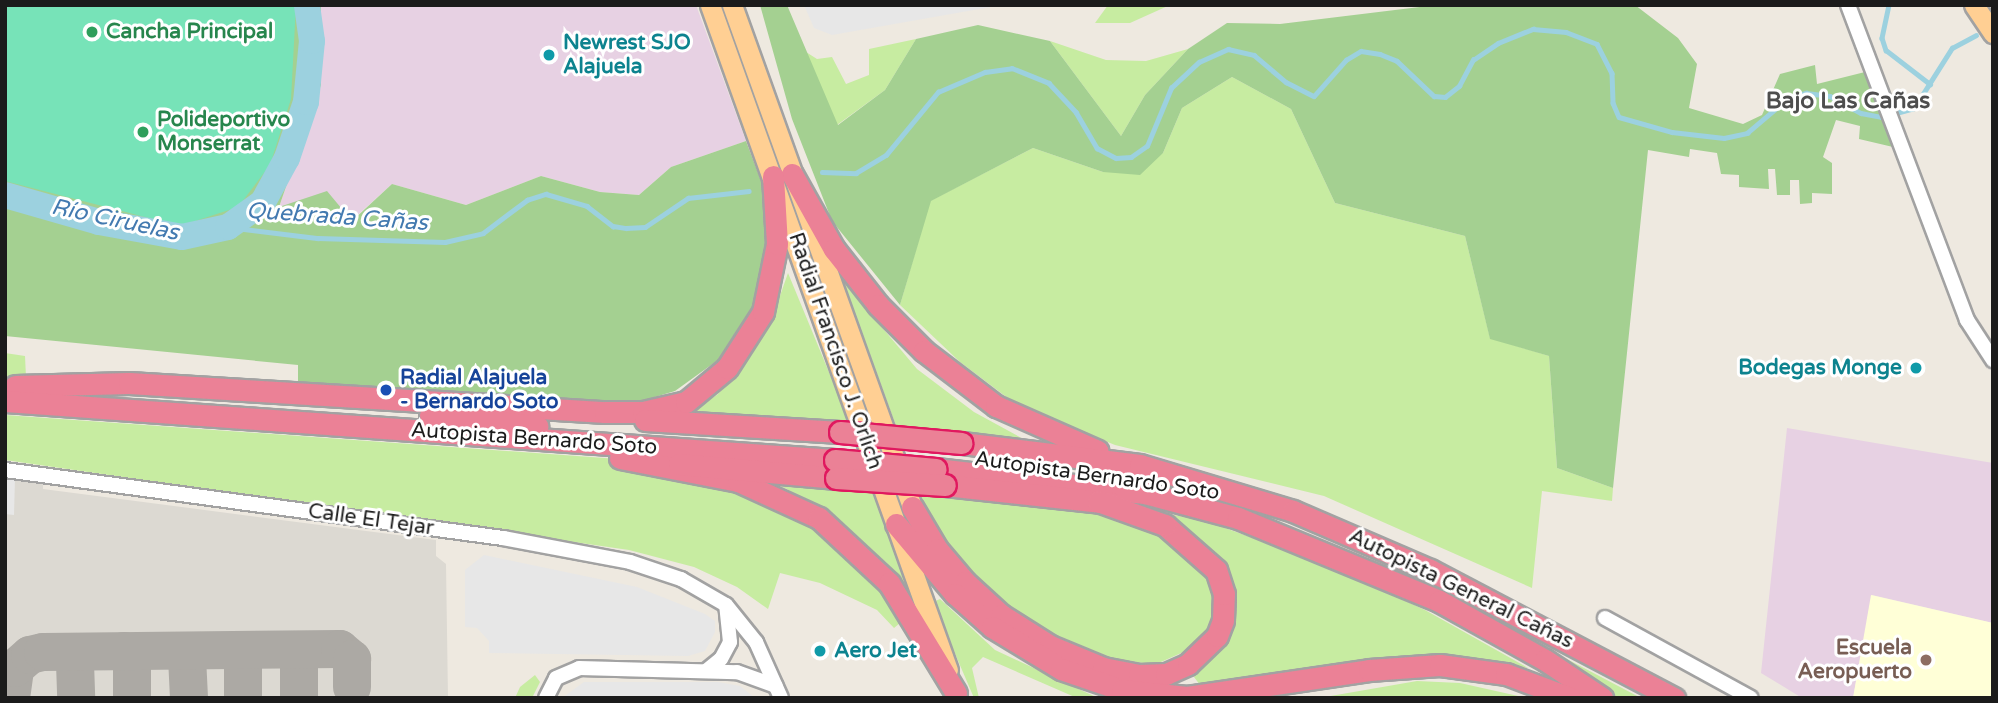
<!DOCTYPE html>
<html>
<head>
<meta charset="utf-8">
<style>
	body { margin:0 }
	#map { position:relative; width:1998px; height:703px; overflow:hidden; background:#eee9e0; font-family:"Varela Round",sans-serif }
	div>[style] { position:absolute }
	.industrial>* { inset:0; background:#e7d1e3 }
	.education>* { inset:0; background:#ffffd7 }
	.airport>* { inset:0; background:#dcd9d2 }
	.grass>* { inset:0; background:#c7eca1 }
	.forest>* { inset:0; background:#a4d091 }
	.pitch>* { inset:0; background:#77e3b8 }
	.parking>* { inset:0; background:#e7e7e7 }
	.stream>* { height:4.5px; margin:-2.25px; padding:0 2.25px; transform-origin:2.25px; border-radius:2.25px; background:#9cd1df }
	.river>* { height:26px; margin:-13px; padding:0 13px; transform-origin:13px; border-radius:13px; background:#9cd1df }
	.taxiway>* { height:38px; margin:-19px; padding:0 19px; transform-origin:19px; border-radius:19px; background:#aca9a4 }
	.roads { filter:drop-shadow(2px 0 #a2a2a2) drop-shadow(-2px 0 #a2a2a2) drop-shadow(0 2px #a2a2a2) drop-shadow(0 -2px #a2a2a2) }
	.minor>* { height:14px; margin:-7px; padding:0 7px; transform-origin:7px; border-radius:7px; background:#fff }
	.major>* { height:19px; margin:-9.5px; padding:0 9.5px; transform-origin:9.5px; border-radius:9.5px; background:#ffcf93 }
	.highway>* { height:21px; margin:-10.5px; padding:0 10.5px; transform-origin:10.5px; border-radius:10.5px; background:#eb8196 }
	.bridges { filter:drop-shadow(2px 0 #e0185f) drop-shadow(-2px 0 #e0185f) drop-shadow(0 2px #e0185f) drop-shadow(0 -2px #e0185f) }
	.highway-bridge>* { height:21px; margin:-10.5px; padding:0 10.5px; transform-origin:10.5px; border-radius:10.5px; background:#eb8196 }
	.dots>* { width:19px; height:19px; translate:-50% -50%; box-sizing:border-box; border:4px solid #fff; border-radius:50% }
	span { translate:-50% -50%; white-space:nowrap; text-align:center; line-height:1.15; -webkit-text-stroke:6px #fff; paint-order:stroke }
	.leisure-label { font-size:21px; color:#27864d; font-weight:700 }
	.left { translate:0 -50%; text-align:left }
	.culture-label { font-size:21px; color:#0d838f; font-weight:700 }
	.right { translate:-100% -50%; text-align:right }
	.street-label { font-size:21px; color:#1b1b1b }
	.transit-label { font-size:21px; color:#164399; font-weight:700 }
	.education-label { font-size:21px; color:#785e54; font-weight:700 }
	.neighbourhood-label { font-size:23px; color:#4e4e4e; font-weight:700 }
	.water-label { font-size:23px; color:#437ab0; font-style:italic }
	.frame { position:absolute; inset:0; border:7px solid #1b1b1b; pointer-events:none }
</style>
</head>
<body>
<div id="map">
	<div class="industrial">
		<i style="clip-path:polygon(317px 5px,696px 5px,746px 141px,671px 167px,639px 195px,600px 192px,541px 176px,466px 205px,392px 184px,351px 221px,279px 207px,321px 85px)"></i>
		<i style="clip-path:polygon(1787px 428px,1993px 463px,1993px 623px,1872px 595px,1853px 698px,1802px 698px,1761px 673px)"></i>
	</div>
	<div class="education">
		<i style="clip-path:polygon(1871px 595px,1993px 623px,1993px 698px,1853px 698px)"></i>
	</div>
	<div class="airport">
		<i style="clip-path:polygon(5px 476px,43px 481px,43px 489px,436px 540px,436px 556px,446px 564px,448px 698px,5px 698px)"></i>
	</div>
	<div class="grass">
		<i style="clip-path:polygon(1108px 5px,1170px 5px,1130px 23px,1095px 23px)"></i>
		<i style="clip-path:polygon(916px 39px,885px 90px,837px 125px,806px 52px,817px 59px,832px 57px,846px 84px,869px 75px,869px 49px)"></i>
		<i style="clip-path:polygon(1050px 41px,1106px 60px,1146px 61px,1188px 49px,1145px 95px,1121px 136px)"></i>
		<i style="clip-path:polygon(1232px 77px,1291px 109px,1335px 203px,1465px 236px,1490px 338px,1549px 356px,1557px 468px,1613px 488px,1612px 501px,1542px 491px,1532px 588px,1324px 496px,1115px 445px,1017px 405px,960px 362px,900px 305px,930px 201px,1033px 148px,1103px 172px,1163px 153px,1182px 108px)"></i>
		<i style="clip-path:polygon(788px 273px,850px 423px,689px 411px,717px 395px,738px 371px,775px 310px)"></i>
		<i style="clip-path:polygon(843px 281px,917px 369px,974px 412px,1027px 441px,896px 426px)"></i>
		<i style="clip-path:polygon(5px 353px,25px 356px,26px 377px,5px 376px)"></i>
		<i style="clip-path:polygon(5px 415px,646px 461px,805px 515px,879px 583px,906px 618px,894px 628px,877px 610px,820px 583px,780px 573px,768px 609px,737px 587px,694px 567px,629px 550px,5px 460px)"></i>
		<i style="clip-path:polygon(763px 479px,870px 487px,928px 630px,887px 563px,787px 489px)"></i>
		<i style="clip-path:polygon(914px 489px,1126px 516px,1164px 536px,1201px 568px,1213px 584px,1215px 610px,1210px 626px,1195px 647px,1154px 665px,1096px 655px,1071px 644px,989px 597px,940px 539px)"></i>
		<i style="clip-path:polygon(1153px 511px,1206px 521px,1335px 568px,1425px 610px,1528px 668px,1409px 655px,1200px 685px,1194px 677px,1234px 594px)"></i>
		<i style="clip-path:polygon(940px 599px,995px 650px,1098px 698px,1077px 698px,983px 657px,972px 668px,979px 698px,974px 698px,933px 602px)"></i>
		<i style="clip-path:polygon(1523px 636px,1641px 698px,1607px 698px)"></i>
		<i style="clip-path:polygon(535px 675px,540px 682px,532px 698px,515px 698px,520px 687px)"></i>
		<i style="clip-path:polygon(1417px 681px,1460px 683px,1527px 698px,1319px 698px)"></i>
	</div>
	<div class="forest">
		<i style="clip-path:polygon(264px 5px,321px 5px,321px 85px,279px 207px,327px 191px,352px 221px,392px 184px,466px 205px,541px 176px,600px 192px,639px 195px,671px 167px,746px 141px,766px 194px,766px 277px,749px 317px,718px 360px,675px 391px,638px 402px,298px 386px,298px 365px,5px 336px,5px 152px)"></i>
		<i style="clip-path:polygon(760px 5px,787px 5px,838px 125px,885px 90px,916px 39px,978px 25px,1050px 41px,1121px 136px,1145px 95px,1188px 49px,1227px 23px,1280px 24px,1436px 5px,1635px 5px,1678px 38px,1697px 64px,1689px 108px,1743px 124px,1762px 115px,1780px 74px,1815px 65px,1817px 84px,1865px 72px,1893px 147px,1859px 139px,1860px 126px,1836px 120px,1823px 157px,1832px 163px,1832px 194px,1812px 193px,1812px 203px,1800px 204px,1799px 180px,1790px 180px,1790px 195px,1777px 195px,1775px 169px,1768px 169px,1769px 189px,1739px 187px,1739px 175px,1721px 174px,1717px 153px,1690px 149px,1689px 157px,1648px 150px,1613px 488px,1557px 468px,1549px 356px,1490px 339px,1465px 236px,1335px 203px,1291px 109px,1232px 77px,1182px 108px,1163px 153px,1140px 175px,1103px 172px,1033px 148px,931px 201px,900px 305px,832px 221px,792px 119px)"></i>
	</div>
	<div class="pitch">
		<i style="clip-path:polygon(5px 5px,296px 5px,291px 99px,270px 165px,238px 207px,180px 226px,5px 181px)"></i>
	</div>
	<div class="parking">
		<i style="clip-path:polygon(804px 5px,1002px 5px,832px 35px,814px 28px)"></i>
		<i style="clip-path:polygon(5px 476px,15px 478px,14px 515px,5px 514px)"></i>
		<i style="clip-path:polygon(484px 555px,637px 587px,705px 614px,715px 621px,715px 632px,705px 651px,688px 656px,489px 653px,489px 641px,477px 628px,465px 627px,465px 570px)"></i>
		<i style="clip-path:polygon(584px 682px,718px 682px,740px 686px,755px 698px,562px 698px)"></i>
	</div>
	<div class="stream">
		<i style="left:1889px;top:5px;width:34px;rotate:102deg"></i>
		<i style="left:1882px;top:38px;width:13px;rotate:72deg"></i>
		<i style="left:1886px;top:50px;width:56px;rotate:37.7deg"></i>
		<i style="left:822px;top:172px;width:34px;rotate:2deg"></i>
		<i style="left:856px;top:173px;width:35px;rotate:-31deg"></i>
		<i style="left:886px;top:155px;width:82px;rotate:-50.5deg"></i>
		<i style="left:938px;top:92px;width:51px;rotate:-23.1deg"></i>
		<i style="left:985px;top:72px;width:27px;rotate:-8deg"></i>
		<i style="left:1012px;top:68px;width:40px;rotate:22deg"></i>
		<i style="left:1049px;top:83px;width:40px;rotate:47deg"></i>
		<i style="left:1076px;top:112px;width:42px;rotate:59.7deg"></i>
		<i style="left:1097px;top:148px;width:21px;rotate:28deg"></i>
		<i style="left:1116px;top:158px;width:15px;rotate:-4deg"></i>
		<i style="left:1131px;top:157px;width:19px;rotate:-35deg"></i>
		<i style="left:1147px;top:146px;width:63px;rotate:-67.5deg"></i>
		<i style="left:1171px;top:88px;width:38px;rotate:-43deg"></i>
		<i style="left:1199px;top:62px;width:32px;rotate:-24deg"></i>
		<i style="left:1228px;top:49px;width:27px;rotate:13deg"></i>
		<i style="left:1254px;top:55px;width:42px;rotate:40.2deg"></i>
		<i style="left:1286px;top:82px;width:31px;rotate:27deg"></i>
		<i style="left:1314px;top:96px;width:48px;rotate:-48.4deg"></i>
		<i style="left:1346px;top:60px;width:17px;rotate:-31deg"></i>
		<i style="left:1361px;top:51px;width:19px;rotate:9deg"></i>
		<i style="left:1380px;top:54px;width:18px;rotate:22deg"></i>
		<i style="left:1397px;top:61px;width:51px;rotate:43.4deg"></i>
		<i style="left:1434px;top:96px;width:11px;rotate:5deg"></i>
		<i style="left:1445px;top:97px;width:18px;rotate:-38deg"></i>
		<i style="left:1459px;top:86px;width:30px;rotate:-62deg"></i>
		<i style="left:1473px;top:60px;width:30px;rotate:-34deg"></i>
		<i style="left:1498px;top:43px;width:38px;rotate:-22deg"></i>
		<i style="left:1533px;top:29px;width:33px;rotate:5deg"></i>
		<i style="left:1566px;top:32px;width:33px;rotate:21deg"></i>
		<i style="left:1597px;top:44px;width:33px;rotate:63deg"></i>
		<i style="left:1612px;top:73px;width:30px;rotate:88deg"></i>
		<i style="left:1613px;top:103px;width:15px;rotate:67deg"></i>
		<i style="left:1619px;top:117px;width:55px;rotate:15.8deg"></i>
		<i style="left:1672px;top:132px;width:52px;rotate:6.6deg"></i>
		<i style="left:1724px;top:138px;width:24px;rotate:-12deg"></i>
		<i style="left:1747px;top:133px;width:52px;rotate:-40.4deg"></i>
		<i style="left:1787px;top:99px;width:20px;rotate:-18deg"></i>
		<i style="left:1806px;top:93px;width:24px;rotate:7deg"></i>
		<i style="left:1830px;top:96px;width:35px;rotate:29deg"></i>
		<i style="left:1861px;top:113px;width:20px;rotate:11deg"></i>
		<i style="left:1881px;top:117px;width:34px;rotate:-15deg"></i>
		<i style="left:1914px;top:108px;width:71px;rotate:-57.7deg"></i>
		<i style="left:1952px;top:48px;width:27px;rotate:-28deg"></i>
		<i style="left:228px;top:227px;width:91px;rotate:7deg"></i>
		<i style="left:318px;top:238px;width:127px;rotate:1.8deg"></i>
		<i style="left:445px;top:242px;width:39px;rotate:-13deg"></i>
		<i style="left:483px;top:233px;width:55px;rotate:-36.9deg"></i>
		<i style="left:527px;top:200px;width:20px;rotate:-18deg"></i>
		<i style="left:546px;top:194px;width:43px;rotate:16.3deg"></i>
		<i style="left:587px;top:206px;width:33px;rotate:38deg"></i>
		<i style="left:613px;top:226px;width:13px;rotate:9deg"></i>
		<i style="left:626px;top:228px;width:19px;rotate:-3deg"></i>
		<i style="left:645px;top:227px;width:52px;rotate:-34deg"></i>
		<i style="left:688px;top:198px;width:61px;rotate:-6.5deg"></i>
	</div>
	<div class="river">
		<i style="left:5px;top:195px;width:98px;rotate:16deg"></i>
		<i style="left:99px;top:222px;width:84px;rotate:10.2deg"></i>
		<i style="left:182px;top:237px;width:47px;rotate:-12.3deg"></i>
		<i style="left:228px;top:227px;width:43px;rotate:-35.5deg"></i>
		<i style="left:263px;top:202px;width:50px;rotate:-61.4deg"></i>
		<i style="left:287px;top:158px;width:59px;rotate:-71.3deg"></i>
		<i style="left:306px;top:102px;width:61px;rotate:-84.4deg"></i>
		<i style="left:312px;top:41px;width:36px;rotate:-98deg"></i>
	</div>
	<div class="taxiway">
		<i style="left:292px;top:650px;width:11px;rotate:52deg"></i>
		<i style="left:299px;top:659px;width:39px;rotate:90deg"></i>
		<i style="left:124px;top:651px;width:12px;rotate:48deg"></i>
		<i style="left:132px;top:660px;width:38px;rotate:90deg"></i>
		<i style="left:177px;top:651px;width:12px;rotate:31deg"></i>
		<i style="left:187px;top:657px;width:41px;rotate:87.2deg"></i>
		<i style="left:235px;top:651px;width:11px;rotate:45deg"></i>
		<i style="left:243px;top:659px;width:39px;rotate:90deg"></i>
		<i style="left:67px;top:652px;width:14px;rotate:54deg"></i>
		<i style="left:75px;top:663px;width:35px;rotate:88deg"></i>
		<i style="left:11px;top:698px;width:30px;rotate:-82deg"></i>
		<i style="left:15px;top:668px;width:20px;rotate:-41deg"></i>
		<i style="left:30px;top:655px;width:13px;rotate:-13deg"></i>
		<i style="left:43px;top:652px;width:297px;rotate:-0.6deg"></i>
		<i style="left:340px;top:649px;width:16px;rotate:40deg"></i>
		<i style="left:352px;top:659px;width:28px;rotate:90deg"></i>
	</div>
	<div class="roads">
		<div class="minor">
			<i style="left:1848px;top:5px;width:337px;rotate:69.3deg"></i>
			<i style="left:1967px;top:320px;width:48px;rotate:57deg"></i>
			<i style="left:5px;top:470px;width:503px;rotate:7.78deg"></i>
			<i style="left:503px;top:538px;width:129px;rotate:10.7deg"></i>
			<i style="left:630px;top:562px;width:54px;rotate:18.4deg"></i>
			<i style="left:681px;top:579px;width:52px;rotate:30deg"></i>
			<i style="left:726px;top:605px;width:48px;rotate:51deg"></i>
			<i style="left:756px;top:642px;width:61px;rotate:65.9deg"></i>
			<i style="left:1605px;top:618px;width:166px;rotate:28.7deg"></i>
			<i style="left:706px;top:671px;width:19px;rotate:-39deg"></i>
			<i style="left:721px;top:659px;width:19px;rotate:-62deg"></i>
			<i style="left:730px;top:642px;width:36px;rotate:-96deg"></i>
			<i style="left:546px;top:698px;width:22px;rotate:-63deg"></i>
			<i style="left:556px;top:678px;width:25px;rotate:-23deg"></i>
			<i style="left:579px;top:668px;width:158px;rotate:1.5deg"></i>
			<i style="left:737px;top:672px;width:41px;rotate:19.7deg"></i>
		</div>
		<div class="major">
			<i style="left:710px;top:5px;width:706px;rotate:70.31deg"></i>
			<i style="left:732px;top:5px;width:533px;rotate:70.27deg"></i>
			<i style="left:1974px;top:5px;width:34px;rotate:56deg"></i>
		</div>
		<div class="highway">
			<i style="left:792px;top:174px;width:86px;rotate:60.8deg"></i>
			<i style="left:834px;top:249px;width:71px;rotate:51.8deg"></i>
			<i style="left:878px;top:305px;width:65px;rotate:45deg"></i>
			<i style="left:924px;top:351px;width:91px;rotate:37.4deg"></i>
			<i style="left:996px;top:406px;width:111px;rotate:23.8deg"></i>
			<i style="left:15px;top:386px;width:114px;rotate:-1.5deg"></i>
			<i style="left:129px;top:383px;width:477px;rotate:3.5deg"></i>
			<i style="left:605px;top:412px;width:38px"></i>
			<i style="left:643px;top:412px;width:44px;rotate:-13.1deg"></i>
			<i style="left:686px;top:402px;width:53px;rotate:-39.7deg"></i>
			<i style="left:727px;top:368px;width:67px;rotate:-57.3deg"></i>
			<i style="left:763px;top:312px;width:69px;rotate:-78.4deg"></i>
			<i style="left:777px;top:244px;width:68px;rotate:-93.4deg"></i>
			<i style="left:5px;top:401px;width:832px;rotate:4.07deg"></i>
			<i style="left:430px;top:415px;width:108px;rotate:5.9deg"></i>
			<i style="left:645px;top:420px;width:195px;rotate:3.5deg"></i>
			<i style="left:962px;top:443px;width:179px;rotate:7deg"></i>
			<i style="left:1140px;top:465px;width:160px;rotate:16.7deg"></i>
			<i style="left:1293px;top:511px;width:149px;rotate:23.3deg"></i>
			<i style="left:1430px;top:570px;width:276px;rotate:27.7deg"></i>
			<i style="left:620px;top:458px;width:120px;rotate:11deg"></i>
			<i style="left:738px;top:481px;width:89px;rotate:24.6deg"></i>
			<i style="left:819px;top:518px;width:96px;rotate:42.9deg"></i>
			<i style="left:889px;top:583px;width:129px;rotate:58.7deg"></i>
			<i style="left:679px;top:464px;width:158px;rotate:5.1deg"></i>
			<i style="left:936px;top:469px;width:210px;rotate:6.6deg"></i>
			<i style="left:1145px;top:493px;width:96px;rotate:15deg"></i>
			<i style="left:1238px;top:518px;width:217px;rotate:22.4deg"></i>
			<i style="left:1439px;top:601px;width:121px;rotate:29.1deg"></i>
			<i style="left:1545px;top:660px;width:69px;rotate:33.7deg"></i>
			<i style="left:945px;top:485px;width:167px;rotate:6.2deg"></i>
			<i style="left:912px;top:507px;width:49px;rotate:59.2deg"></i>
			<i style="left:937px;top:549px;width:43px;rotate:49.7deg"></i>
			<i style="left:965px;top:582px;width:49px;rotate:42.5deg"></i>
			<i style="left:1001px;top:615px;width:58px;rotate:32.3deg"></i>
			<i style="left:1050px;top:646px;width:57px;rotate:22.5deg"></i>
			<i style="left:1103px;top:668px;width:37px;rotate:11deg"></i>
			<i style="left:1139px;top:675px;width:27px;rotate:-2deg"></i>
			<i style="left:1166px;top:674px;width:24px;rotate:-24deg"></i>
			<i style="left:1188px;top:664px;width:40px;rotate:-44deg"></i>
			<i style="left:1217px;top:636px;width:17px;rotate:-69deg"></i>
			<i style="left:1223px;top:620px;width:26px;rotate:-88deg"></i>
			<i style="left:1224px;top:594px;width:25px;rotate:-108deg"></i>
			<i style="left:1216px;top:570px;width:68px;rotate:-138.6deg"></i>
			<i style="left:1165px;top:525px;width:71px;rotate:-160.3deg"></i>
			<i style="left:896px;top:524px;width:92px;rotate:49.9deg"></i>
			<i style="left:955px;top:594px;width:50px;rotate:41.7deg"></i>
			<i style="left:992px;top:627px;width:81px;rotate:31.3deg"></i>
			<i style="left:1061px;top:669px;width:65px;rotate:19deg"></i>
			<i style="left:1122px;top:690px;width:65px;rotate:6.1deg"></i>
			<i style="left:1187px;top:697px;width:184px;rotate:-8.4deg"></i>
			<i style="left:1369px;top:670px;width:71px;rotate:-4deg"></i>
			<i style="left:1440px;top:665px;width:67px;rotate:7.8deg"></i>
			<i style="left:1506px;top:674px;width:68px;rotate:20.6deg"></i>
		</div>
	</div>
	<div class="bridges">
		<div class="highway-bridge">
			<i style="left:840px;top:432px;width:122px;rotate:5.2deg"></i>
			<i style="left:835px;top:460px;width:101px;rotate:5.1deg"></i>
			<i style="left:836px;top:478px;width:109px;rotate:3.7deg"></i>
		</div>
	</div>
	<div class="dots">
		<i style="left:92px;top:32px;background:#2e9e5b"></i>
		<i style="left:549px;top:55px;background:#0f9aa8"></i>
		<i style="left:143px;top:132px;background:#2e9e5b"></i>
		<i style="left:1916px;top:368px;background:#0f9aa8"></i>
		<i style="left:386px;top:390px;background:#1a4fb4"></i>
		<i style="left:820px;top:651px;background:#0f9aa8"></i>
		<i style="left:1926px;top:660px;background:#8d6e63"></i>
	</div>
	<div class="leisure-label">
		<span class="left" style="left:106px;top:32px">Cancha Principal</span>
		<span class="left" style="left:157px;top:132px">Polideportivo<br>Monserrat</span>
	</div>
	<div class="culture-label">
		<span class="left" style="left:563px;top:55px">Newrest SJO<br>Alajuela</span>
		<span class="right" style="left:1902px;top:368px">Bodegas Monge</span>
		<span class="left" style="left:834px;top:651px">Aero Jet</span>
	</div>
	<div class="street-label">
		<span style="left:835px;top:351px;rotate:71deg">Radial Francisco J. Orlich</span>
		<span style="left:534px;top:439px;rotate:4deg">Autopista Bernardo Soto</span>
		<span style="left:1097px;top:476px;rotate:8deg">Autopista Bernardo Soto</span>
		<span style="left:371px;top:520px;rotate:8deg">Calle El Tejar</span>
		<span style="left:1461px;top:589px;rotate:26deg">Autopista General Cañas</span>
	</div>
	<div class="transit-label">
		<span class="left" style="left:400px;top:390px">Radial Alajuela<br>- Bernardo Soto</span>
	</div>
	<div class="education-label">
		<span class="right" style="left:1912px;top:660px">Escuela<br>Aeropuerto</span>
	</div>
	<div class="neighbourhood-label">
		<span style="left:1848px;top:101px">Bajo Las Cañas</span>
	</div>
	<div class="water-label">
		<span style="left:337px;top:217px;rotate:4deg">Quebrada Cañas</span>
		<span style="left:115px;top:220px;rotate:12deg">Río Ciruelas</span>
	</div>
	<div class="frame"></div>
</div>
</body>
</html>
